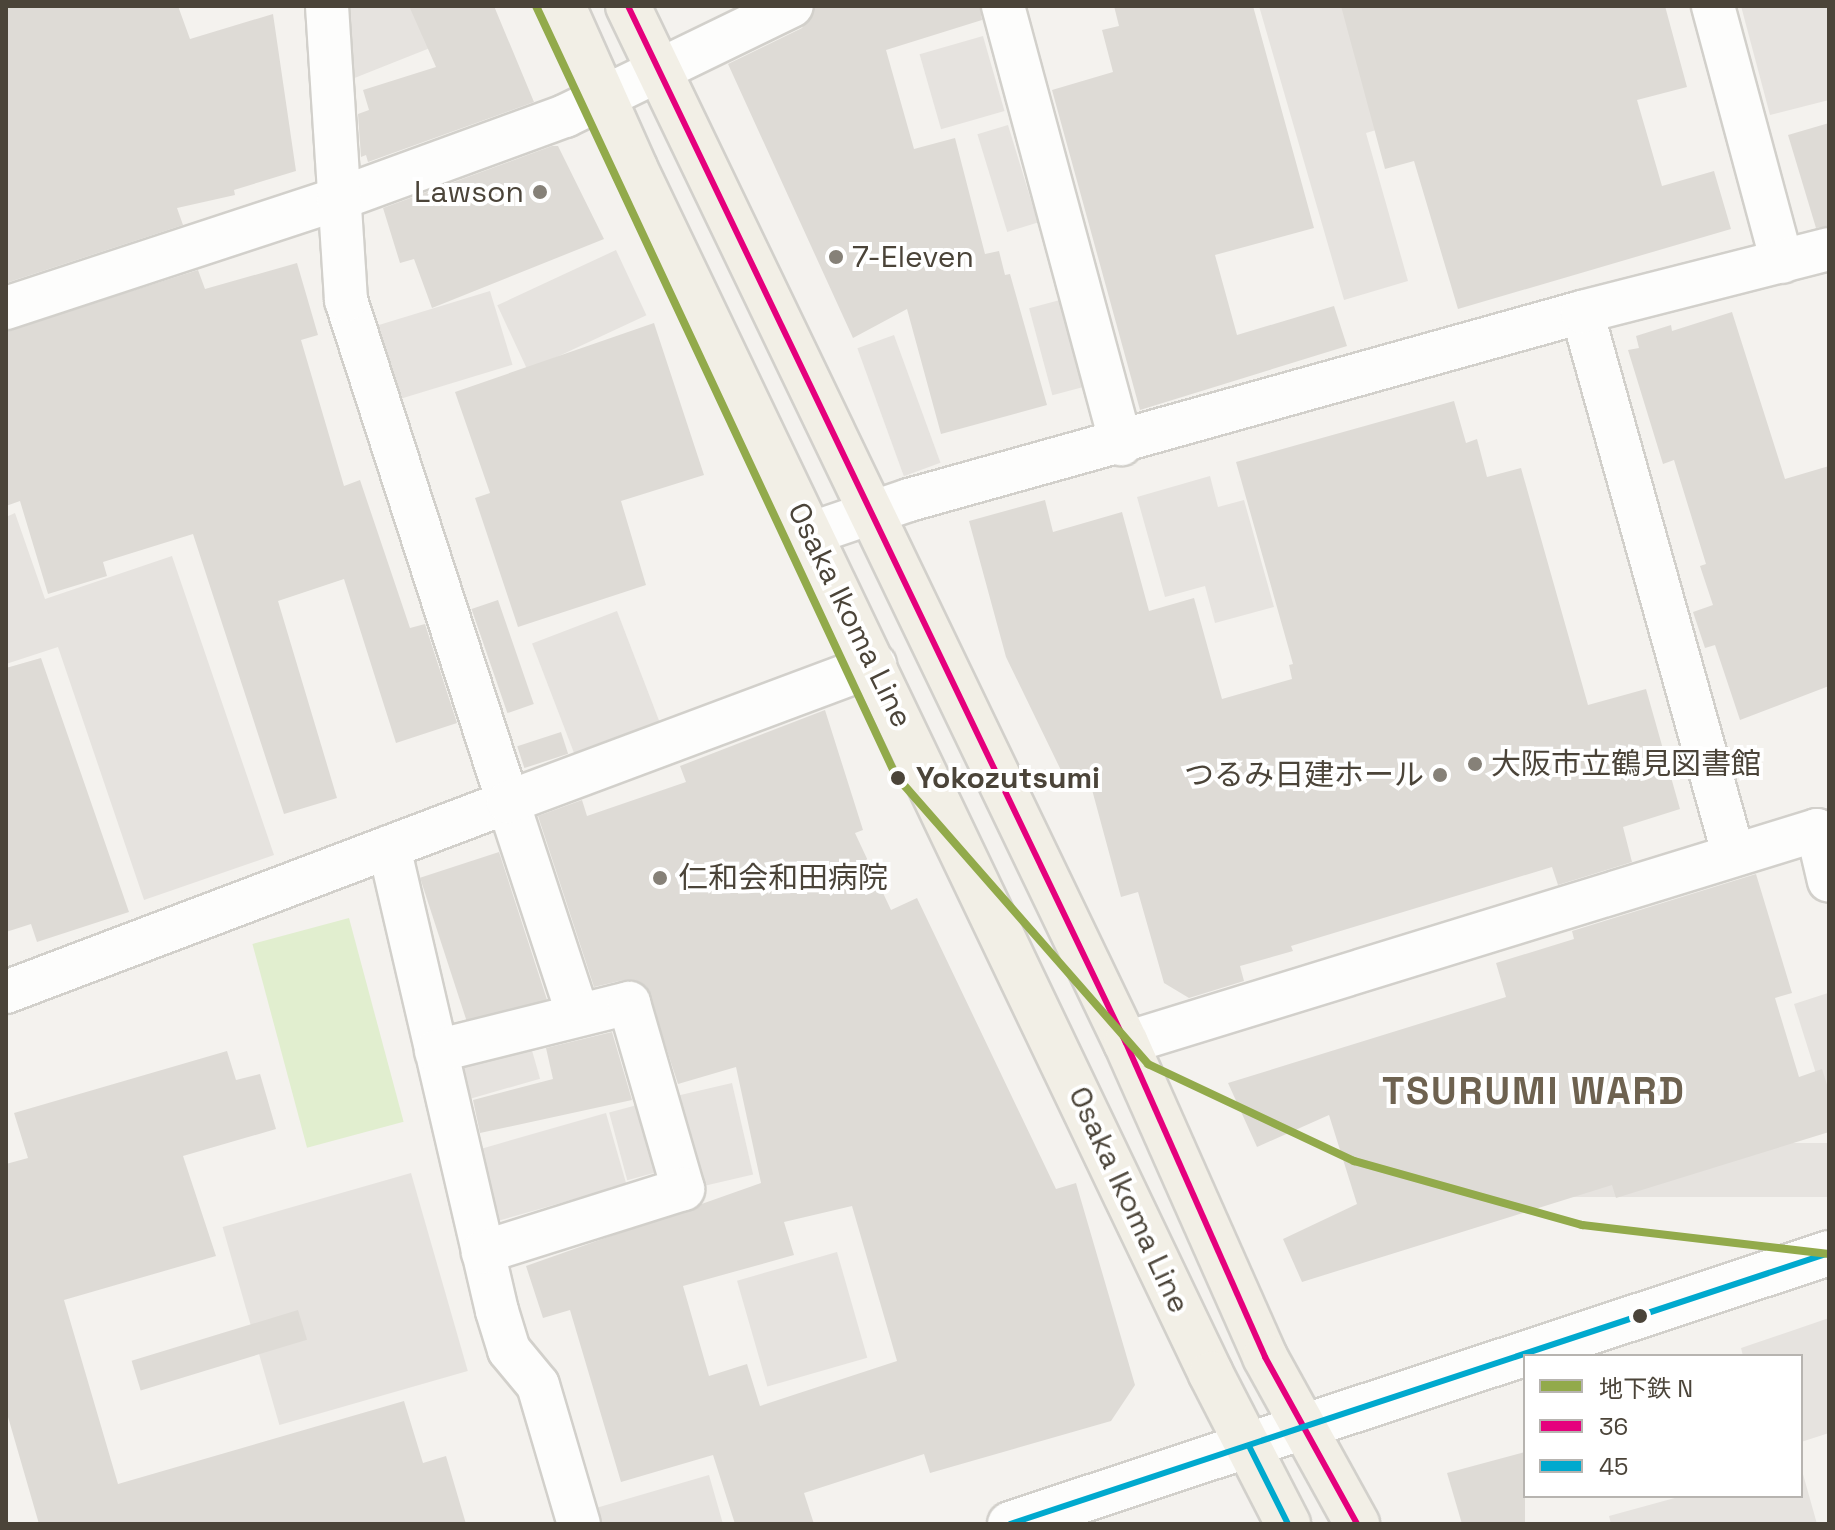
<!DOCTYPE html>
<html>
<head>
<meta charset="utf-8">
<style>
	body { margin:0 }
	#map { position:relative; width:1835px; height:1530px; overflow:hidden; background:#f4f2ee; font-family:"Space Grotesk","Noto Sans JP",sans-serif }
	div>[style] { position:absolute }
	.green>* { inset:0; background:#e1eecf; transform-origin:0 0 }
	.parking>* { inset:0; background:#e6e3df; transform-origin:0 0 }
	.building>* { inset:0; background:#dedbd6; transform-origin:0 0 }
	.roads { filter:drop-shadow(2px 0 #d2d0cb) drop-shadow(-2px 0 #d2d0cb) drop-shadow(0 2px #d2d0cb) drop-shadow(0 -2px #d2d0cb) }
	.minor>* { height:42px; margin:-21px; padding:0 21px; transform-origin:21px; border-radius:21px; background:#fdfdfc }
	.tertiary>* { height:44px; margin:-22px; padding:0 22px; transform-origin:22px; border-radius:22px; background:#fdfdfc }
	.primary>* { height:44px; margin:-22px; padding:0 22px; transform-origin:22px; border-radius:22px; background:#f2efe6 }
	.bus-1>* { height:6px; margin:-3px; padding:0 3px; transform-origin:3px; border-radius:3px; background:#e5007d }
	.bus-2>* { height:6px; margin:-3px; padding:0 3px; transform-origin:3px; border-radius:3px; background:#00a9ce }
	.metro-1>* { height:8px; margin:-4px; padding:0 4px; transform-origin:4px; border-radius:4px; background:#92aa4b }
	.dots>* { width:22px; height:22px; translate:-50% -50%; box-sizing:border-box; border:4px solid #fff; border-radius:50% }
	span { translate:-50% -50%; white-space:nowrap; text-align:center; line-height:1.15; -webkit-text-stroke:8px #fff; paint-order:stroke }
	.poi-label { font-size:30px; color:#4b4439 }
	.right { translate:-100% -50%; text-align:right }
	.left { translate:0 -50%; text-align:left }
	.street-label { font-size:30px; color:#4b4439 }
	.stop-label { font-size:30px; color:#4b4439; font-weight:700 }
	.district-label { font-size:38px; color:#6e6250; font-weight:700; letter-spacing:2px }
	.frame { position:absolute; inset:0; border:8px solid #4b4439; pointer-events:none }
	.legend { position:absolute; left:1523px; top:1354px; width:280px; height:144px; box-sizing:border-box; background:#fff; border:2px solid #b7b4b0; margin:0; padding:10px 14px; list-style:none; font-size:24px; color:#4b4439 }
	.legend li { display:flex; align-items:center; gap:16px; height:40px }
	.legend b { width:40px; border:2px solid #b7b4b0 }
</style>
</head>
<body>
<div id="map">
	<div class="green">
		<i style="left:349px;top:918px;width:211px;height:100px;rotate:75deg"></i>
	</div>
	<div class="parking">
		<i style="clip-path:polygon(340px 6px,414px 6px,430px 48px,352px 79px)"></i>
		<i style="clip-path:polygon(1259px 6px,1366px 6px,1400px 123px,1366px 133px,1408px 281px,1344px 300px)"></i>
		<i style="clip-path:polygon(1741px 6px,1829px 6px,1829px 100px,1770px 115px)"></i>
		<i style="left:983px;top:36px;width:78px;height:66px;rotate:74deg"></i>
		<i style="left:1008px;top:125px;width:102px;height:32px;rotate:73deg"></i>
		<i style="left:616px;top:250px;width:72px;height:131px;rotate:65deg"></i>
		<i style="left:490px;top:291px;width:77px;height:123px;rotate:73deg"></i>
		<i style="left:1060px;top:300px;width:90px;height:32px;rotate:75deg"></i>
		<i style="left:894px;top:335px;width:136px;height:39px;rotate:70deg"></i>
		<i style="clip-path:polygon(1210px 476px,1218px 507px,1244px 500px,1274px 607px,1215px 623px,1205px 586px,1165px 597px,1137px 497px)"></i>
		<i style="clip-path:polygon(15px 513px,45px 599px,172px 556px,274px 855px,144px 900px,58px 647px,6px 664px,6px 517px)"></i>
		<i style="left:617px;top:611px;width:129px;height:91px;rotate:69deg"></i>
		<i style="clip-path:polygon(1828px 993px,1829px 997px,1829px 1115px,1794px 1004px)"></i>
		<i style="left:531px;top:1047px;width:33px;height:78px;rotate:74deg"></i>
		<i style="left:732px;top:1083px;width:94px;height:54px;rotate:77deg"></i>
		<i style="left:641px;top:1104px;width:70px;height:33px;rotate:75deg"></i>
		<i style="left:606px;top:1113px;width:74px;height:134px;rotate:74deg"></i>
		<i style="left:1829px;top:1143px;width:54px;height:315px;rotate:90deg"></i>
		<i style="left:411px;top:1173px;width:206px;height:196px;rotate:74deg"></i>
		<i style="left:837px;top:1252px;width:110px;height:104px;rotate:74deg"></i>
		<i style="clip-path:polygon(1829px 1318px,1829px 1433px,1801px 1442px,1801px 1356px,1743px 1356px,1741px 1348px)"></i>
		<i style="clip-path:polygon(1801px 1467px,1817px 1524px,1611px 1524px,1609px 1516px,1682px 1496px,1801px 1496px)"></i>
		<i style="clip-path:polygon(709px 1475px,723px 1524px,601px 1524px,596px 1508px)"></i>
	</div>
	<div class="building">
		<i style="clip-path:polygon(6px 6px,178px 6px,190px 39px,273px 14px,296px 171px,234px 190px,235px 195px,177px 208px,183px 225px,6px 283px)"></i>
		<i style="clip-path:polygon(409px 6px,494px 6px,534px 102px,368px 162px,366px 155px,361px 157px,358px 114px,369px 110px,363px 90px,436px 67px)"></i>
		<i style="clip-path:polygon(816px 6px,980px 6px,982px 20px,886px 50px,914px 149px,955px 138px,985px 254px,999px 251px,1005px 275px,1010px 274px,1047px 405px,941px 434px,907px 309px,853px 338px,728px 64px,802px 28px)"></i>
		<i style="clip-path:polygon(1114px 6px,1253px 6px,1314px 228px,1215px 255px,1237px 335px,1334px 306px,1347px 346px,1140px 410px,1052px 90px,1113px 72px,1102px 30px,1119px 26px)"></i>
		<i style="clip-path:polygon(1341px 6px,1665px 6px,1687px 87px,1637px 100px,1662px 186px,1714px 171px,1731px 229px,1458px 309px,1414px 161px,1385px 169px)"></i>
		<i style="clip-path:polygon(1829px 123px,1829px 226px,1816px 228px,1788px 135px)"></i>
		<i style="clip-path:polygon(552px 146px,558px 146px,604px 239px,432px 308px,414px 259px,400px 263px,383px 208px)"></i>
		<i style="clip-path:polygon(297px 263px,318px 335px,301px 340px,344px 486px,360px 480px,410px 628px,425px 624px,457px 723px,396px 743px,344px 579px,278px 601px,337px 798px,284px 814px,193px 534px,103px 562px,107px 576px,48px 594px,20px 501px,6px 506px,6px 331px,198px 270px,205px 289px)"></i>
		<i style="clip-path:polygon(1732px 312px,1785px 479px,1829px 466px,1829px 686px,1740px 720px,1715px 645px,1705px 648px,1693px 612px,1713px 605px,1700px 566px,1706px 564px,1674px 460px,1663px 464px,1628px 350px,1639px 348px,1636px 336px,1671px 325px,1672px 331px)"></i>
		<i style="clip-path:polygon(654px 323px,704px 475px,621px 501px,646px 585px,518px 627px,475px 498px,490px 493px,455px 392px)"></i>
		<i style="clip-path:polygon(1454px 401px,1466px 443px,1477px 439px,1487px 477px,1521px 468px,1588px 705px,1646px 689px,1680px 809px,1623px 827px,1632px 862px,1558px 885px,1552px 867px,1291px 946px,1293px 951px,1240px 966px,1244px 981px,1189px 998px,1164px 983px,1138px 892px,1121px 897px,1091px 786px,1071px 791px,1006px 657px,969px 521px,1045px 500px,1053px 532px,1122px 512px,1149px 611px,1194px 598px,1222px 699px,1292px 679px,1289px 665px,1293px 664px,1236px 462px)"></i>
		<i style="left:498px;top:600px;width:110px;height:28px;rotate:71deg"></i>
		<i style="clip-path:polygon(41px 658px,129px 912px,37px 942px,31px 924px,6px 932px,6px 668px)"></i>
		<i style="clip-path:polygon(evenodd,825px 710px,863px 830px,855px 833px,891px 910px,917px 898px,1056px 1189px,1076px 1183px,1135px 1385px,1111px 1421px,930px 1473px,924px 1454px,804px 1493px,814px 1524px,735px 1524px,713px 1455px,621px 1482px,570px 1310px,543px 1318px,526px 1266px,761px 1183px,736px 1067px,678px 1084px,646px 986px,624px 980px,594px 987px,538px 816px,582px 800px,587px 816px,686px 782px,680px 766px,825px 710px,852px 1206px,897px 1361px,760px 1406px,747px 1364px,709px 1376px,683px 1286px,794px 1255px,784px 1222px,852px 1206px)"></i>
		<i style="left:561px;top:732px;width:23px;height:46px;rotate:72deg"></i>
		<i style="left:499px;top:852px;width:155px;height:83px;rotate:72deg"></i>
		<i style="clip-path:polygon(1756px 874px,1792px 993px,1775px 998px,1799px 1077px,1822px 1069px,1829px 1091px,1829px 1132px,1616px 1198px,1612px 1185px,1302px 1282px,1283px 1239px,1357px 1204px,1329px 1115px,1257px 1147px,1228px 1083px,1506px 997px,1496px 963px,1574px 939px,1572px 931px)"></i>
		<i style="clip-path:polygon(612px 1032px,632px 1100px,480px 1133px,473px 1100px,553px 1079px,546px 1048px)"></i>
		<i style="clip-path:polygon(227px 1051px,236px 1080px,260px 1074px,276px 1129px,183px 1156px,216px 1256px,64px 1300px,118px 1484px,404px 1401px,423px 1463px,446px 1456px,466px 1524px,39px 1524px,6px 1410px,6px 1164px,28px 1158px,14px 1113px)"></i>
		<i style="left:298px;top:1310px;width:31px;height:174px;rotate:73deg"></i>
		<i style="clip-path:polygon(1525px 1452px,1525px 1524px,1462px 1524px,1447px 1473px)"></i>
	</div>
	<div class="roads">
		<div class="minor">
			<i style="left:1003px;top:6px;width:454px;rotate:74.9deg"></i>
			<i style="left:1713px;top:6px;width:265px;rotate:74.9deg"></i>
			<i style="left:6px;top:308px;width:349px;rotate:-18.2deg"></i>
			<i style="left:338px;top:199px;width:242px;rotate:-20.1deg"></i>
			<i style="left:565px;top:116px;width:252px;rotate:-25.9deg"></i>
			<i style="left:1582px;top:312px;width:562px;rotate:74.4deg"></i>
			<i style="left:812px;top:533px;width:102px;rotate:-18.8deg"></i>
			<i style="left:909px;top:500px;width:699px;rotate:-15.61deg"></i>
			<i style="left:1582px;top:312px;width:255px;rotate:-14.3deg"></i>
			<i style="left:389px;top:847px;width:476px;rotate:76.9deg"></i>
			<i style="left:497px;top:1311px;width:41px;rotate:72.9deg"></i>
			<i style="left:509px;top:1350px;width:45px;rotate:50.4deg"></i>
			<i style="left:538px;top:1385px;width:145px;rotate:73.6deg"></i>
			<i style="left:6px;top:992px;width:537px;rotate:-20.73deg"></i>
			<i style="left:508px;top:802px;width:527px;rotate:-107.89deg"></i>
			<i style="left:346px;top:300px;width:295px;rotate:-93.7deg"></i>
			<i style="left:577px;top:1012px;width:221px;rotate:-108.2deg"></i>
			<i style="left:508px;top:802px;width:392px;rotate:-20.5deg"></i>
			<i style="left:1126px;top:1043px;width:723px;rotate:-17.13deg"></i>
			<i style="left:1817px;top:830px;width:52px;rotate:76.8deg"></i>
			<i style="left:436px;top:1051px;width:199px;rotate:-14deg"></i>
			<i style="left:629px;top:1003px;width:194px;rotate:73.8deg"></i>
			<i style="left:683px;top:1189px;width:210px;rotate:162.5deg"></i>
		</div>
		<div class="tertiary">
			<i style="left:1010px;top:1524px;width:863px;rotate:-18.31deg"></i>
		</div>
		<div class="primary">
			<i style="left:563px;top:6px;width:177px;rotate:66deg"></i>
			<i style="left:635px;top:168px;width:1336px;rotate:64.47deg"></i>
			<i style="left:1211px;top:1374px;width:169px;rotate:62.8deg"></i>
			<i style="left:628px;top:6px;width:1150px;rotate:64.35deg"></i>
			<i style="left:1126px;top:1043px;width:343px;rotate:66.1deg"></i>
			<i style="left:1265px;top:1357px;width:191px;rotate:61.1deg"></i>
		</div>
	</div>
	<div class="bus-1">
		<i style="left:628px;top:6px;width:1150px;rotate:64.35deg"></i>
		<i style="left:1126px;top:1043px;width:343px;rotate:66.1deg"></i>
		<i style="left:1265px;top:1357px;width:191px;rotate:61.1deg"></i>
	</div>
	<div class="bus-2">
		<i style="left:1249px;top:1446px;width:87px;rotate:63.4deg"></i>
		<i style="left:1010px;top:1524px;width:863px;rotate:-18.31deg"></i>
	</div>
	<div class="metro-1">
		<i style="left:536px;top:6px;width:850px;rotate:64.94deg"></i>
		<i style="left:896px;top:776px;width:383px;rotate:48.8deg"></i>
		<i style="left:1148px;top:1064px;width:228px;rotate:25.2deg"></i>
		<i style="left:1354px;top:1161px;width:237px;rotate:15.7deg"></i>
		<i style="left:1582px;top:1225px;width:249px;rotate:6.7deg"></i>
	</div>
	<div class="dots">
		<i style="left:540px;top:192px;background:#868178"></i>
		<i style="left:836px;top:257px;background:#868178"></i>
		<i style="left:1475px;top:764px;background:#868178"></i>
		<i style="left:1440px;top:775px;background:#868178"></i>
		<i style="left:898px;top:778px;background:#4b4439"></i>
		<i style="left:660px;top:878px;background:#868178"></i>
		<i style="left:1640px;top:1316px;background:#4b4439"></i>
	</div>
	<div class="poi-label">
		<span class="right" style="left:524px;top:192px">Lawson</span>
		<span class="left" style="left:852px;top:257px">7-Eleven</span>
		<span class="left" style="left:1491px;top:764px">大阪市立鶴見図書館</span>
		<span class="right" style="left:1424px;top:775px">つるみ日建ホール</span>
		<span class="left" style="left:678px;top:878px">仁和会和田病院</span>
	</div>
	<div class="street-label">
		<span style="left:850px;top:615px;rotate:64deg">Osaka Ikoma Line</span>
		<span style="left:1129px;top:1200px;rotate:65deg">Osaka Ikoma Line</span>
	</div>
	<div class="stop-label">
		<span class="left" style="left:916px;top:778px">Yokozutsumi</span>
	</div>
	<div class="district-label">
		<span style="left:1534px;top:1092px">TSURUMI WARD</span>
	</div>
	<div class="frame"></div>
	<ul class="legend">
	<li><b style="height:10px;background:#92aa4b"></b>地下鉄 N</li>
	<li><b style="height:10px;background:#e5007d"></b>36</li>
	<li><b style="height:10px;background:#00a9ce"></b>45</li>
	</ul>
</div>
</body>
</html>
